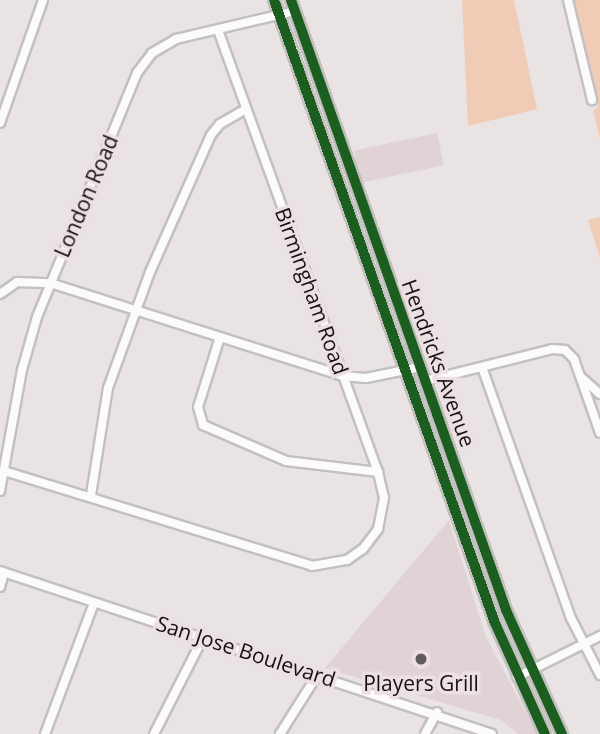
<!DOCTYPE html>
<html>
<head>
<meta charset="utf-8">
<style>
	body { margin:0 }
	#map { position:relative; width:600px; height:734px; overflow:hidden; background:#e9e3e4; font-family:"Open Sans",sans-serif }
	div>[style] { position:absolute }
	.built>* { inset:0; background:#e1d3d5; transform-origin:0 0 }
	.green>* { inset:0; background:#f0ccb7 }
	.roads { filter:drop-shadow(2px 0 #c4c0c0) drop-shadow(-2px 0 #c4c0c0) drop-shadow(0 2px #c4c0c0) drop-shadow(0 -2px #c4c0c0) }
	.minor>* { height:8px; margin:-4px; padding:0 4px; transform-origin:4px; border-radius:4px; background:#fcfbfb }
	.major>* { height:10px; margin:-5px; padding:0 5px; transform-origin:5px; border-radius:5px; background:#fcfbfb }
	.cycleway>* { height:10px; margin:-5px; padding:0 5px; transform-origin:5px; border-radius:5px; background:#1b5e20 }
	.dots>* { width:19px; height:19px; translate:-50% -50%; box-sizing:border-box; border:4px solid #ece0e2; border-radius:50% }
	span { translate:-50% -50%; white-space:nowrap; text-align:center; line-height:1.15; -webkit-text-stroke:7px #ece0e2; paint-order:stroke }
	.street-label { font-size:21px; color:#161213 }
	.poi-label { font-size:21px; color:#161213 }
</style>
</head>
<body>
<div id="map">
	<div class="built">
		<i style="left:437px;top:133px;width:33px;height:85px;rotate:78deg"></i>
		<i style="clip-path:polygon(449px 520px,486px 637px,537px 734px,518px 734px,501px 720px,325px 668px)"></i>
	</div>
	<div class="green">
		<i style="clip-path:polygon(462px 0,514px 0,537px 109px,468px 126px)"></i>
		<i style="clip-path:polygon(572px 0,600px 0,600px 139px,593px 111px,599px 106px)"></i>
		<i style="clip-path:polygon(600px 217px,600px 258px,588px 220px)"></i>
	</div>
	<div class="roads">
		<div class="minor">
			<i style="left:568px;top:0;width:103px;rotate:76.5deg"></i>
			<i style="left:0;top:123px;width:130px;rotate:-70.7deg"></i>
			<i style="left:0;top:294px;width:21px;rotate:-35deg"></i>
			<i style="left:17px;top:282px;width:33px;rotate:2deg"></i>
			<i style="left:50px;top:283px;width:307px;rotate:17.6deg"></i>
			<i style="left:343px;top:376px;width:23px;rotate:5deg"></i>
			<i style="left:366px;top:378px;width:55px;rotate:-11.5deg"></i>
			<i style="left:220px;top:337px;width:73px;rotate:107.4deg"></i>
			<i style="left:198px;top:407px;width:19px;rotate:74deg"></i>
			<i style="left:203px;top:425px;width:90px;rotate:23.4deg"></i>
			<i style="left:286px;top:461px;width:93px;rotate:6.8deg"></i>
			<i style="left:482px;top:367px;width:266px;rotate:70.5deg"></i>
			<i style="left:571px;top:618px;width:64px;rotate:63deg"></i>
			<i style="left:582px;top:378px;width:24px;rotate:42deg"></i>
			<i style="left:425px;top:381px;width:131px;rotate:-14.1deg"></i>
			<i style="left:552px;top:349px;width:13px;rotate:4deg"></i>
			<i style="left:565px;top:350px;width:13px;rotate:45deg"></i>
			<i style="left:574px;top:359px;width:78px;rotate:70.6deg"></i>
			<i style="left:4px;top:471px;width:322px;rotate:17.1deg"></i>
			<i style="left:312px;top:566px;width:36px;rotate:-10deg"></i>
			<i style="left:347px;top:560px;width:19px;rotate:-35deg"></i>
			<i style="left:363px;top:549px;width:25px;rotate:-53deg"></i>
			<i style="left:378px;top:529px;width:32px;rotate:-79deg"></i>
			<i style="left:384px;top:498px;width:27px;rotate:-103deg"></i>
			<i style="left:378px;top:472px;width:470px;rotate:-109.9deg"></i>
			<i style="left:0;top:491px;width:123px;rotate:-79.7deg"></i>
			<i style="left:22px;top:370px;width:55px;rotate:-74.2deg"></i>
			<i style="left:37px;top:317px;width:264px;rotate:-67.7deg"></i>
			<i style="left:137px;top:73px;width:25px;rotate:-53deg"></i>
			<i style="left:152px;top:53px;width:28px;rotate:-30deg"></i>
			<i style="left:176px;top:39px;width:122px;rotate:-13.2deg"></i>
			<i style="left:91px;top:495px;width:108px;rotate:-81deg"></i>
			<i style="left:108px;top:388px;width:123px;rotate:-70.1deg"></i>
			<i style="left:150px;top:272px;width:150px;rotate:-66deg"></i>
			<i style="left:211px;top:135px;width:14px;rotate:-51deg"></i>
			<i style="left:220px;top:124px;width:30px;rotate:-30deg"></i>
			<i style="left:0;top:571px;width:518px;rotate:18.33deg"></i>
			<i style="left:0;top:587px;width:15px;rotate:-74deg"></i>
			<i style="left:517px;top:677px;width:93px;rotate:-26.3deg"></i>
			<i style="left:45px;top:734px;width:140px;rotate:-69.5deg"></i>
			<i style="left:154px;top:734px;width:108px;rotate:-63deg"></i>
			<i style="left:280px;top:734px;width:71px;rotate:-57.7deg"></i>
			<i style="left:425px;top:734px;width:25px;rotate:-61deg"></i>
		</div>
		<div class="major">
			<i style="left:274px;top:0;width:661px;rotate:70.47deg"></i>
			<i style="left:495px;top:623px;width:122px;rotate:65.8deg"></i>
			<i style="left:291px;top:0;width:647px;rotate:70.58deg"></i>
			<i style="left:506px;top:610px;width:136px;rotate:65.7deg"></i>
		</div>
	</div>
	<div class="cycleway">
		<i style="left:274px;top:0;width:661px;rotate:70.47deg"></i>
		<i style="left:495px;top:623px;width:122px;rotate:65.8deg"></i>
		<i style="left:291px;top:0;width:647px;rotate:70.58deg"></i>
		<i style="left:506px;top:610px;width:136px;rotate:65.7deg"></i>
	</div>
	<div class="dots">
		<i style="left:421px;top:659px;background:#605b5c"></i>
	</div>
	<div class="street-label">
		<span style="left:86px;top:196px;rotate:-67deg">London Road</span>
		<span style="left:312px;top:291px;rotate:70deg">Birmingham Road</span>
		<span style="left:439px;top:363px;rotate:70deg">Hendricks Avenue</span>
		<span style="left:246px;top:651px;rotate:18deg">San Jose Boulevard</span>
	</div>
	<div class="poi-label">
		<span style="left:421px;top:683px">Players Grill</span>
	</div>
</div>
</body>
</html>
